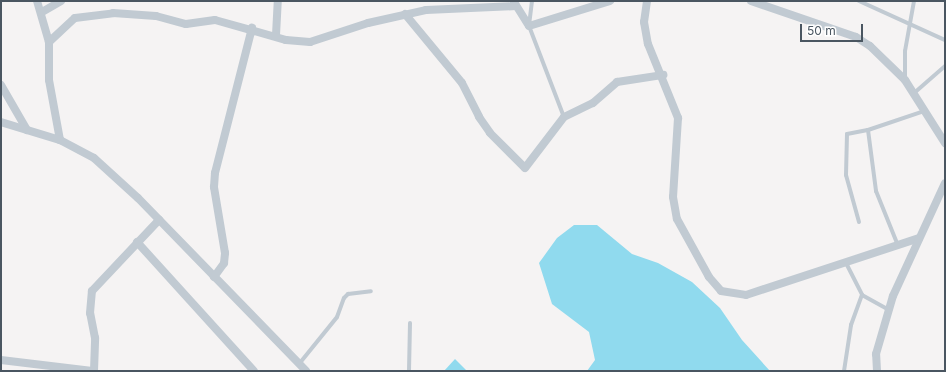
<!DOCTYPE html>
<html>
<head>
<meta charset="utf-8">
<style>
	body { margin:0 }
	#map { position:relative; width:946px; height:372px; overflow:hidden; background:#f5f3f3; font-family:Inter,sans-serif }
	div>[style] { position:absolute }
	.water>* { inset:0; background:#90daee }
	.lane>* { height:4px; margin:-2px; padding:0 2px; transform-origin:2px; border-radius:2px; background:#c1cad2 }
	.street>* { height:8px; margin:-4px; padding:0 4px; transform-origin:4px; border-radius:4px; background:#c1cad2 }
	span { translate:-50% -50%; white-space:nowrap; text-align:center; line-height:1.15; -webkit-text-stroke:3px #fff; paint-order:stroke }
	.frame { position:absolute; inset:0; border:2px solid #4a5661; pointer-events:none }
	.scale { position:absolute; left:800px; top:24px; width:63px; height:18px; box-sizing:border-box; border:2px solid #4a5661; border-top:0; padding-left:5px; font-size:12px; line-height:14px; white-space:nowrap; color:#4a5661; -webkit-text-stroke:3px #fff; paint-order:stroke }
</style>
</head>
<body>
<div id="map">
	<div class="water">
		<i style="clip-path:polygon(574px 225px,597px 225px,632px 254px,658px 263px,692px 282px,720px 308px,742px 340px,770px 371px,587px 371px,595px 360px,589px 332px,552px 304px,539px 263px,557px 238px)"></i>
		<i style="clip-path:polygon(455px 359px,467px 371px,444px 371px)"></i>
	</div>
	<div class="lane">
		<i style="left:532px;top:1px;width:25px;rotate:97deg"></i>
		<i style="left:529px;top:26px;width:97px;rotate:69deg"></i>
		<i style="left:859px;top:1px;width:94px;rotate:24.4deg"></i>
		<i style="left:905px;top:78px;width:27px;rotate:-90deg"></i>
		<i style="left:905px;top:51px;width:51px;rotate:-79.8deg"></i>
		<i style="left:913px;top:94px;width:43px;rotate:-41.2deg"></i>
		<i style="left:868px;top:130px;width:62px;rotate:82.5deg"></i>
		<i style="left:876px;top:191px;width:56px;rotate:68deg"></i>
		<i style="left:859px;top:222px;width:49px;rotate:-105.5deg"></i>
		<i style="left:846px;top:175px;width:41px;rotate:-88.6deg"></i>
		<i style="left:847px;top:134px;width:21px;rotate:-11deg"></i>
		<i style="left:868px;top:130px;width:59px;rotate:-18.7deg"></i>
		<i style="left:846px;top:263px;width:36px;rotate:63deg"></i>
		<i style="left:862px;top:295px;width:31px;rotate:29deg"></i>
		<i style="left:299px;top:364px;width:60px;rotate:-51deg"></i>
		<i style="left:337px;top:317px;width:20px;rotate:-70deg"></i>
		<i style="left:344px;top:298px;width:6px;rotate:-45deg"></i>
		<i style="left:348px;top:294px;width:23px;rotate:-7deg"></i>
		<i style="left:409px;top:371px;width:48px;rotate:-88.8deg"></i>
		<i style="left:844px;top:371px;width:47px;rotate:-81.3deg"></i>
		<i style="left:851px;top:325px;width:32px;rotate:-70deg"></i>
	</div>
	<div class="street">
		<i style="left:37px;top:1px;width:43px;rotate:73.7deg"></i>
		<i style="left:49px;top:42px;width:38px;rotate:90deg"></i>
		<i style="left:49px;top:80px;width:61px;rotate:79.6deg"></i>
		<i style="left:647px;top:1px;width:21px;rotate:98deg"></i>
		<i style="left:644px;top:22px;width:22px;rotate:80deg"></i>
		<i style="left:648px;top:44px;width:80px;rotate:67.9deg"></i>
		<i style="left:678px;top:118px;width:79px;rotate:93.6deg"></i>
		<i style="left:673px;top:197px;width:22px;rotate:80deg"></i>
		<i style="left:677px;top:219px;width:66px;rotate:61.1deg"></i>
		<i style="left:709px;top:277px;width:18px;rotate:49deg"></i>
		<i style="left:721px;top:291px;width:25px;rotate:9deg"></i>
		<i style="left:746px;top:295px;width:182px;rotate:-18.2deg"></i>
		<i style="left:751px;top:1px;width:111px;rotate:18.9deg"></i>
		<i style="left:856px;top:37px;width:17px;rotate:33deg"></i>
		<i style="left:870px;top:46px;width:49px;rotate:44.2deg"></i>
		<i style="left:905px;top:80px;width:75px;rotate:57.6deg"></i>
		<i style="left:514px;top:2px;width:28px;rotate:58deg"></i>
		<i style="left:529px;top:26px;width:85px;rotate:-17.2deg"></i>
		<i style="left:42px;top:12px;width:22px;rotate:-30deg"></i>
		<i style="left:405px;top:14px;width:89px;rotate:50.4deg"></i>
		<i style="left:462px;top:83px;width:38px;rotate:63deg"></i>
		<i style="left:479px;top:117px;width:19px;rotate:55deg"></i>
		<i style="left:490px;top:133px;width:49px;rotate:45deg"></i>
		<i style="left:525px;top:168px;width:64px;rotate:-52.6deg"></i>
		<i style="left:564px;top:117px;width:32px;rotate:-26deg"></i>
		<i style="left:593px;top:103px;width:32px;rotate:-41deg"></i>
		<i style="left:617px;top:82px;width:47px;rotate:-8.7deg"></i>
		<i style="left:276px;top:35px;width:34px;rotate:-87deg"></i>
		<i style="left:49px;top:42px;width:35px;rotate:-43deg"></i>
		<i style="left:75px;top:18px;width:38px;rotate:-7deg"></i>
		<i style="left:113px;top:13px;width:43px;rotate:4deg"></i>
		<i style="left:156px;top:16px;width:31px;rotate:15deg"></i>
		<i style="left:186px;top:24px;width:29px;rotate:-8deg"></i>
		<i style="left:215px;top:20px;width:74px;rotate:15.7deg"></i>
		<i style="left:286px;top:40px;width:24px;rotate:5deg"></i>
		<i style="left:310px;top:42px;width:61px;rotate:-18.1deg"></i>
		<i style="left:368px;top:23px;width:59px;rotate:-12.6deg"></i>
		<i style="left:426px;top:10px;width:90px;rotate:-2.5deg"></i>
		<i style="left:1px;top:85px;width:52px;rotate:60deg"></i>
		<i style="left:1px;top:122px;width:62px;rotate:17deg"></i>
		<i style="left:60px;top:140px;width:38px;rotate:28deg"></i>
		<i style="left:94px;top:158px;width:59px;rotate:42.3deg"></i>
		<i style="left:138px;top:198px;width:241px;rotate:45.8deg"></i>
		<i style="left:137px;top:242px;width:174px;rotate:47.8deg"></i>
		<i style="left:214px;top:277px;width:17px;rotate:-54deg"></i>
		<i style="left:224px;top:263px;width:10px;rotate:-84deg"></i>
		<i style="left:225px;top:253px;width:67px;rotate:-99.5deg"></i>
		<i style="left:214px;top:187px;width:14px;rotate:-86deg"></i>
		<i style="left:215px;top:173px;width:150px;rotate:-75.7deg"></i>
		<i style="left:1px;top:360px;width:92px;rotate:6.9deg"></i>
		<i style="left:94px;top:371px;width:33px;rotate:-88deg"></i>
		<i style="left:95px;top:338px;width:25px;rotate:-101deg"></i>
		<i style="left:90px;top:313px;width:22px;rotate:-85deg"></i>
		<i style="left:92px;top:291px;width:98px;rotate:-46.7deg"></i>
		<i style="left:877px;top:371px;width:17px;rotate:-93deg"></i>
		<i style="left:876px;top:354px;width:60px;rotate:-73.7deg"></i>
		<i style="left:893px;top:296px;width:124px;rotate:-65.3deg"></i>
	</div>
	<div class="frame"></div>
	<div class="scale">50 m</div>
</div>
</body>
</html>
